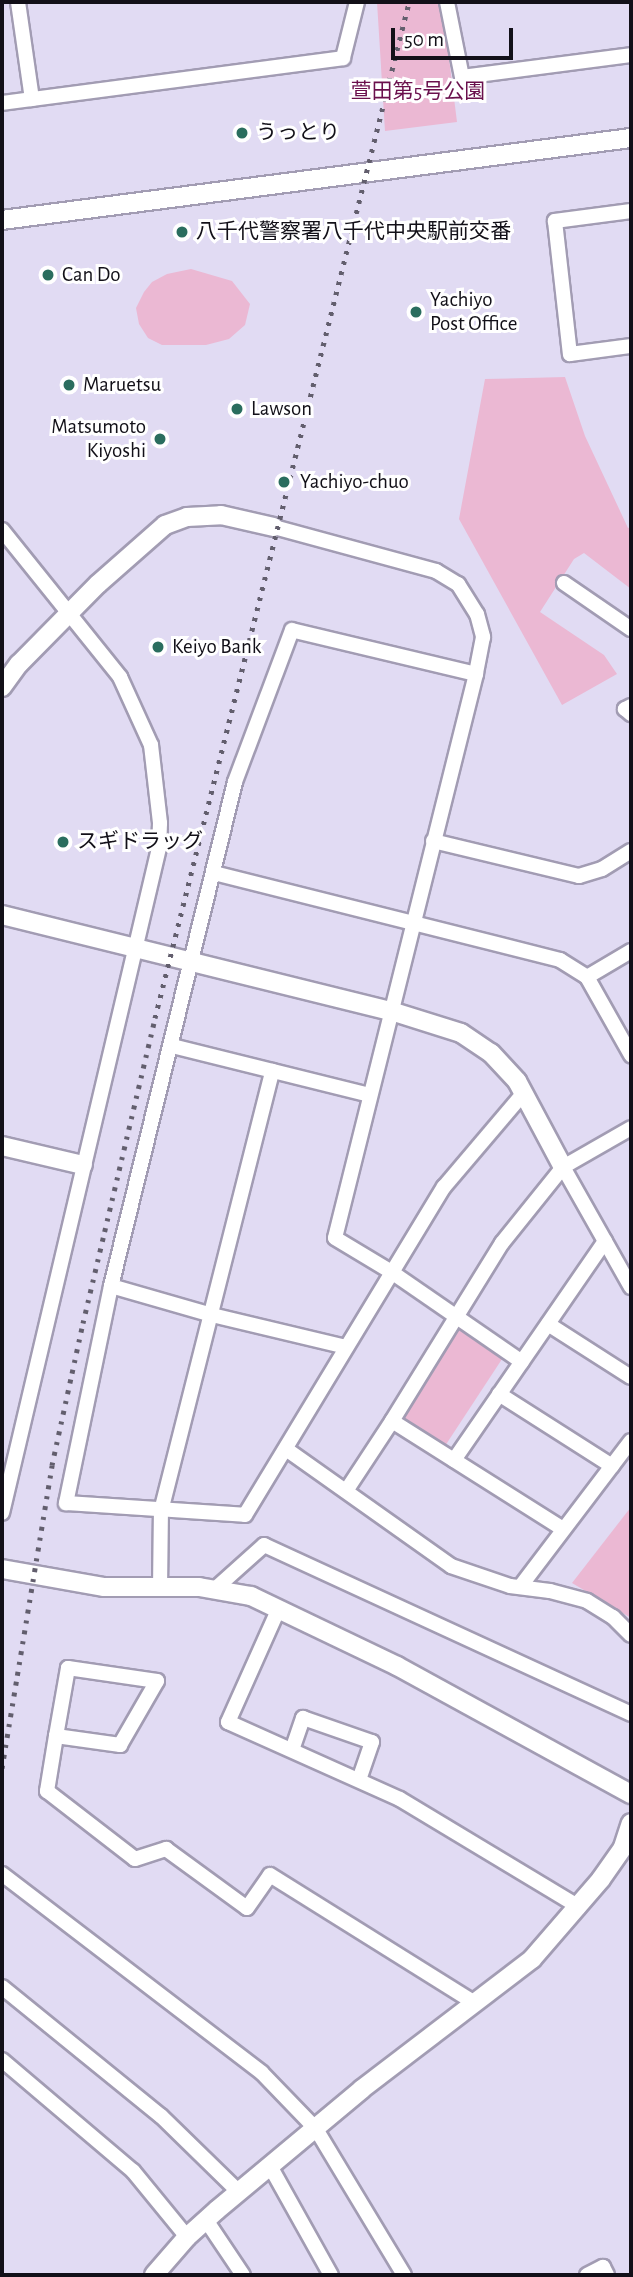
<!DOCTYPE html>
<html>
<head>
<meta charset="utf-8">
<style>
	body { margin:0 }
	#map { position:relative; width:633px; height:2277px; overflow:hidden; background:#e1dbf3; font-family:"Alegreya Sans","Noto Sans JP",sans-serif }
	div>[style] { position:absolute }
	.green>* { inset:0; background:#ebb8d3 }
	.roads { filter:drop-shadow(2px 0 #a29cb3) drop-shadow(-2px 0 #a29cb3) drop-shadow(0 2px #a29cb3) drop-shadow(0 -2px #a29cb3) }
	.minor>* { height:14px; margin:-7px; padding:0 7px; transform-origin:7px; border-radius:7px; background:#fff }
	.tertiary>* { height:18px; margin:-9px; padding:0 9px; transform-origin:9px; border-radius:9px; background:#fff }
	.rail>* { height:5px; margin-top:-2.5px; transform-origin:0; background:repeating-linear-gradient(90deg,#625e6d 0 3.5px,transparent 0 10.5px) }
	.dots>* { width:19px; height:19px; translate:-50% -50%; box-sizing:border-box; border:4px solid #fff; border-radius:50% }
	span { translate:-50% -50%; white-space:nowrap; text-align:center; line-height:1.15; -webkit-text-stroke:6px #fff; paint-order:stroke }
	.park-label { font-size:21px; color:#6a104d }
	.poi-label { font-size:21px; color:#121018 }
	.left { translate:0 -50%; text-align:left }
	.right { translate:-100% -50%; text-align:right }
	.frame { position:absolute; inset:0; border:4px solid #121018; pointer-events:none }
	.scale { position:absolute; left:391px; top:28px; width:122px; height:32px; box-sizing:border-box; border:4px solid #121018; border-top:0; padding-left:9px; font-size:21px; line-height:24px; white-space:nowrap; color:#121018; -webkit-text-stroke:5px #fff; paint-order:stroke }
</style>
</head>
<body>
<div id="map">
	<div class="green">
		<i style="clip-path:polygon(377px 2px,442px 2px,457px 122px,385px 131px)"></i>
		<i style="clip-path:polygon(191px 269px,232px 281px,250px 304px,245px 325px,229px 339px,206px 345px,162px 345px,148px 338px,139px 324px,136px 308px,144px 292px,152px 282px,167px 274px)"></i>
		<i style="clip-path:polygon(565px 377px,585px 436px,628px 528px,631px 527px,631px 589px,584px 553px,574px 559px,540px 612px,604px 655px,617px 674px,562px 705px,459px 519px,485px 379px)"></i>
		<i style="clip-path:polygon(461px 1324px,504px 1356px,445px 1446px,404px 1422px,403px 1415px,452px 1327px)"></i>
		<i style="clip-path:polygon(631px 1507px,631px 1618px,572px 1583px)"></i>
	</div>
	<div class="roads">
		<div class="minor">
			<i style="left:18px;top:2px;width:98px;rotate:81.8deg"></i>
			<i style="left:447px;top:2px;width:76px;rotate:78.7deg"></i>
			<i style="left:462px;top:77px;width:170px;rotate:-7.4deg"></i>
			<i style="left:2px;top:103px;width:344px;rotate:-7.5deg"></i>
			<i style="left:343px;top:58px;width:58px;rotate:-76deg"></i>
			<i style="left:631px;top:211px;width:77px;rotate:172.5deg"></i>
			<i style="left:555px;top:221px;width:134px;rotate:83.6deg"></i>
			<i style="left:570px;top:354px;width:62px;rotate:-7.5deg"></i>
			<i style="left:274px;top:527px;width:168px;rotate:15.2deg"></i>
			<i style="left:436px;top:571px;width:26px;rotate:31deg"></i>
			<i style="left:458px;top:584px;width:36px;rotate:58deg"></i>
			<i style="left:477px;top:614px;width:24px;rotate:75deg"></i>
			<i style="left:483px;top:637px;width:38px;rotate:101deg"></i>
			<i style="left:476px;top:674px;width:581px;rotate:104.04deg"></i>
			<i style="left:335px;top:1238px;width:64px;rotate:31deg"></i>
			<i style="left:390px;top:1271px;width:160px;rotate:34.6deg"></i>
			<i style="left:2px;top:530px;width:189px;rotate:51.2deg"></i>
			<i style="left:120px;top:677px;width:75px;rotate:65.5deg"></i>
			<i style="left:151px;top:745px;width:79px;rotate:83.4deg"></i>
			<i style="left:160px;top:823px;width:25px;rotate:92deg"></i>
			<i style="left:159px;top:848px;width:683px;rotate:103.28deg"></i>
			<i style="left:564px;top:583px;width:81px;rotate:34.5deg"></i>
			<i style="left:476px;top:674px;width:189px;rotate:-166.6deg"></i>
			<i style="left:292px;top:630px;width:162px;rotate:110.6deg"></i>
			<i style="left:235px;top:782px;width:519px;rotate:103.82deg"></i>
			<i style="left:111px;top:1286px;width:222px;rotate:101.7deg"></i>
			<i style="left:66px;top:1503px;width:179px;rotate:3.8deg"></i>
			<i style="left:245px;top:1515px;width:384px;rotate:-58.8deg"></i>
			<i style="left:444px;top:1187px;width:122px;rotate:-49.7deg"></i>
			<i style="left:631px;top:706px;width:7px;rotate:153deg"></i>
			<i style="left:625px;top:709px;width:8px;rotate:40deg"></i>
			<i style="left:433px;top:841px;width:150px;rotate:13.5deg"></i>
			<i style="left:579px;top:876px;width:24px;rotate:-17deg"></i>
			<i style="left:602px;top:869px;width:34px;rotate:-32deg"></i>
			<i style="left:214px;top:873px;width:357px;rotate:14.1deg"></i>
			<i style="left:560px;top:960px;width:32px;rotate:32deg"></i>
			<i style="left:587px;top:977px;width:90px;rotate:60.6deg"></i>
			<i style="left:587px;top:977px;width:51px;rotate:-30.6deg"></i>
			<i style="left:172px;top:1046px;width:204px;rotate:13.9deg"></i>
			<i style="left:563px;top:1167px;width:138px;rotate:60.5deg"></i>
			<i style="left:111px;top:1286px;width:105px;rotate:16deg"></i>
			<i style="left:212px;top:1315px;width:138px;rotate:13.4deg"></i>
			<i style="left:548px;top:1324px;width:98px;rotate:32.6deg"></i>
			<i style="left:499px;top:1394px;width:134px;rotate:32.5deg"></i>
			<i style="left:286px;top:1449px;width:202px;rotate:35.3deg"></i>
			<i style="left:451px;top:1566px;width:62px;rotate:18.7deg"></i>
			<i style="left:510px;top:1586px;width:40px;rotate:7.1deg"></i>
			<i style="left:550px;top:1591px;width:38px;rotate:15deg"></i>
			<i style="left:587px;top:1601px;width:31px;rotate:32deg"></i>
			<i style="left:613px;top:1617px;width:25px;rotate:45deg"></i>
			<i style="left:454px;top:1460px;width:266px;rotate:-55.4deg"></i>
			<i style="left:346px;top:1491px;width:84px;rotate:-56.7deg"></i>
			<i style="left:563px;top:1529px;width:202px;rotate:-147.7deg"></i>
			<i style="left:392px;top:1421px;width:209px;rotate:-58.3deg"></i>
			<i style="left:502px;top:1243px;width:97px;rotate:-51.2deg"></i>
			<i style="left:563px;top:1167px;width:78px;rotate:-29.8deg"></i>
			<i style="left:520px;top:1587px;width:183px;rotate:-52.8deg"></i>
			<i style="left:160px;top:1589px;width:78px;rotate:-89.3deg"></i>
			<i style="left:161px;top:1511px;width:454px;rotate:-75.8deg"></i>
			<i style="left:215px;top:1589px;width:66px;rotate:-41.9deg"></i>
			<i style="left:264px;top:1545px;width:404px;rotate:24.7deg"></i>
			<i style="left:279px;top:1608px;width:125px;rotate:114.1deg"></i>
			<i style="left:228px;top:1722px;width:188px;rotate:24.1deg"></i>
			<i style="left:400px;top:1799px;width:209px;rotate:31.1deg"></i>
			<i style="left:56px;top:1736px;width:65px;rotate:8deg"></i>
			<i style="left:120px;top:1745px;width:74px;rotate:-60deg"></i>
			<i style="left:157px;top:1681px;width:90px;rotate:-171.7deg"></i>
			<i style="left:68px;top:1668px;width:69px;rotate:100deg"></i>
			<i style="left:56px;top:1736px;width:56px;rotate:99.3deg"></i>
			<i style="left:47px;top:1791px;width:111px;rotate:37.7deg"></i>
			<i style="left:135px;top:1859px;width:33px;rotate:-18deg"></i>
			<i style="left:166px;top:1849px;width:100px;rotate:36.1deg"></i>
			<i style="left:247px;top:1908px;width:40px;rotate:-55.1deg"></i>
			<i style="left:270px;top:1875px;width:242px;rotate:32deg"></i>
			<i style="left:292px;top:1750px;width:34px;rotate:-71deg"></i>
			<i style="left:303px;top:1718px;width:73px;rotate:19.2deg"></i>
			<i style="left:372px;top:1742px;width:40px;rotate:108.9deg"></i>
			<i style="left:2px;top:1874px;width:327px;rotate:37.4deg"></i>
			<i style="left:262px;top:2073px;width:78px;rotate:46deg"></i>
			<i style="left:316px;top:2129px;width:170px;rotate:58.9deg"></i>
			<i style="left:2px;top:1987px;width:205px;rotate:39.1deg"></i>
			<i style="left:161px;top:2116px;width:109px;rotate:44.3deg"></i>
			<i style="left:2px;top:2060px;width:172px;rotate:40.3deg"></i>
			<i style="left:133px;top:2171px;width:85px;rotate:50.7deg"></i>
			<i style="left:270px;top:2166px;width:125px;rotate:60.8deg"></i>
			<i style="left:206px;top:2220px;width:66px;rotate:56.1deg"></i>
			<i style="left:587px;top:2275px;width:18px;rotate:-27deg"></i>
			<i style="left:603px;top:2267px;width:9px;rotate:63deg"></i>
		</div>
		<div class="tertiary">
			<i style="left:2px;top:220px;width:634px;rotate:-7.43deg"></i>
			<i style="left:2px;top:687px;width:29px;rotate:-54deg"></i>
			<i style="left:19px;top:664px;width:112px;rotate:-45.4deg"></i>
			<i style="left:98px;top:584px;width:89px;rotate:-41.4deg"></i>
			<i style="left:165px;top:525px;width:23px;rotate:-20deg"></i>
			<i style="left:187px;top:517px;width:34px;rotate:-3deg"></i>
			<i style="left:221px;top:515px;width:54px;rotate:12.8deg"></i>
			<i style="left:2px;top:915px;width:401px;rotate:13.9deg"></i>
			<i style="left:391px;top:1011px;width:73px;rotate:17.4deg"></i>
			<i style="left:461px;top:1033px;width:36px;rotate:34deg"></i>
			<i style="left:491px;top:1053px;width:38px;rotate:47deg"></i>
			<i style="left:517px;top:1081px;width:98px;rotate:61.9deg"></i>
			<i style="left:2px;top:1146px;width:83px;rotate:13.2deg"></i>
			<i style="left:2px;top:1569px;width:104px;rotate:10deg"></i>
			<i style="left:104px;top:1587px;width:95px"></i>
			<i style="left:199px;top:1587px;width:53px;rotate:9.8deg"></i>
			<i style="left:251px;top:1596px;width:162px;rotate:25.6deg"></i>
			<i style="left:397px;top:1666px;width:267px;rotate:28.7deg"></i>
			<i style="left:154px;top:2275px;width:50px;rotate:-49deg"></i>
			<i style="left:187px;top:2237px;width:40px;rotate:-42deg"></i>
			<i style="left:217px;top:2210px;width:189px;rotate:-39.8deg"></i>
			<i style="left:362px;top:2089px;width:214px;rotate:-37.4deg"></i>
			<i style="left:532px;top:1959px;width:106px;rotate:-49.2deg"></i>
			<i style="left:601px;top:1879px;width:39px;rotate:-55deg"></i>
			<i style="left:623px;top:1847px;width:25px;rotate:-72deg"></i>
		</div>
	</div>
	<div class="rail">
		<i style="left:2px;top:1768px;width:307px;rotate:-80.6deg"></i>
		<i style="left:52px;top:1465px;width:145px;rotate:-77.7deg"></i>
		<i style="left:83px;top:1323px;width:313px;rotate:-76.7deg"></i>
		<i style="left:155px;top:1018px;width:1047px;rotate:-75.96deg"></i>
	</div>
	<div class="dots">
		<i style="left:242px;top:133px;background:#2a6d5e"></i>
		<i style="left:182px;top:232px;background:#2a6d5e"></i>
		<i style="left:48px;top:275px;background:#2a6d5e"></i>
		<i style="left:416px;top:312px;background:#2a6d5e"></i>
		<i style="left:69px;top:385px;background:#2a6d5e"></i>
		<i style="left:237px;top:409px;background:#2a6d5e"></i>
		<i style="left:160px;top:439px;background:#2a6d5e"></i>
		<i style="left:284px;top:482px;background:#2a6d5e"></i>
		<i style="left:158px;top:647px;background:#2a6d5e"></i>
		<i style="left:63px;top:842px;background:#2a6d5e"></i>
	</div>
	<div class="park-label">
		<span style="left:418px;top:92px">萱田第5号公園</span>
	</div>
	<div class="poi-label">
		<span class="left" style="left:256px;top:133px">うっとり</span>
		<span class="left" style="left:196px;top:232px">八千代警察署八千代中央駅前交番</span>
		<span class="left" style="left:62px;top:275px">Can Do</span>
		<span class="left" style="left:430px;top:312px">Yachiyo<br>Post Office</span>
		<span class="left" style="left:83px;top:385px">Maruetsu</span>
		<span class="left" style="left:251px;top:409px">Lawson</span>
		<span class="right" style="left:146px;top:439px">Matsumoto<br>Kiyoshi</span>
		<span class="left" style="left:300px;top:482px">Yachiyo-chuo</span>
		<span class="left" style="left:172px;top:647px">Keiyo Bank</span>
		<span class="left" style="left:77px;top:842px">スギドラッグ</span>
	</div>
	<div class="frame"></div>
	<div class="scale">50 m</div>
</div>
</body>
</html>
